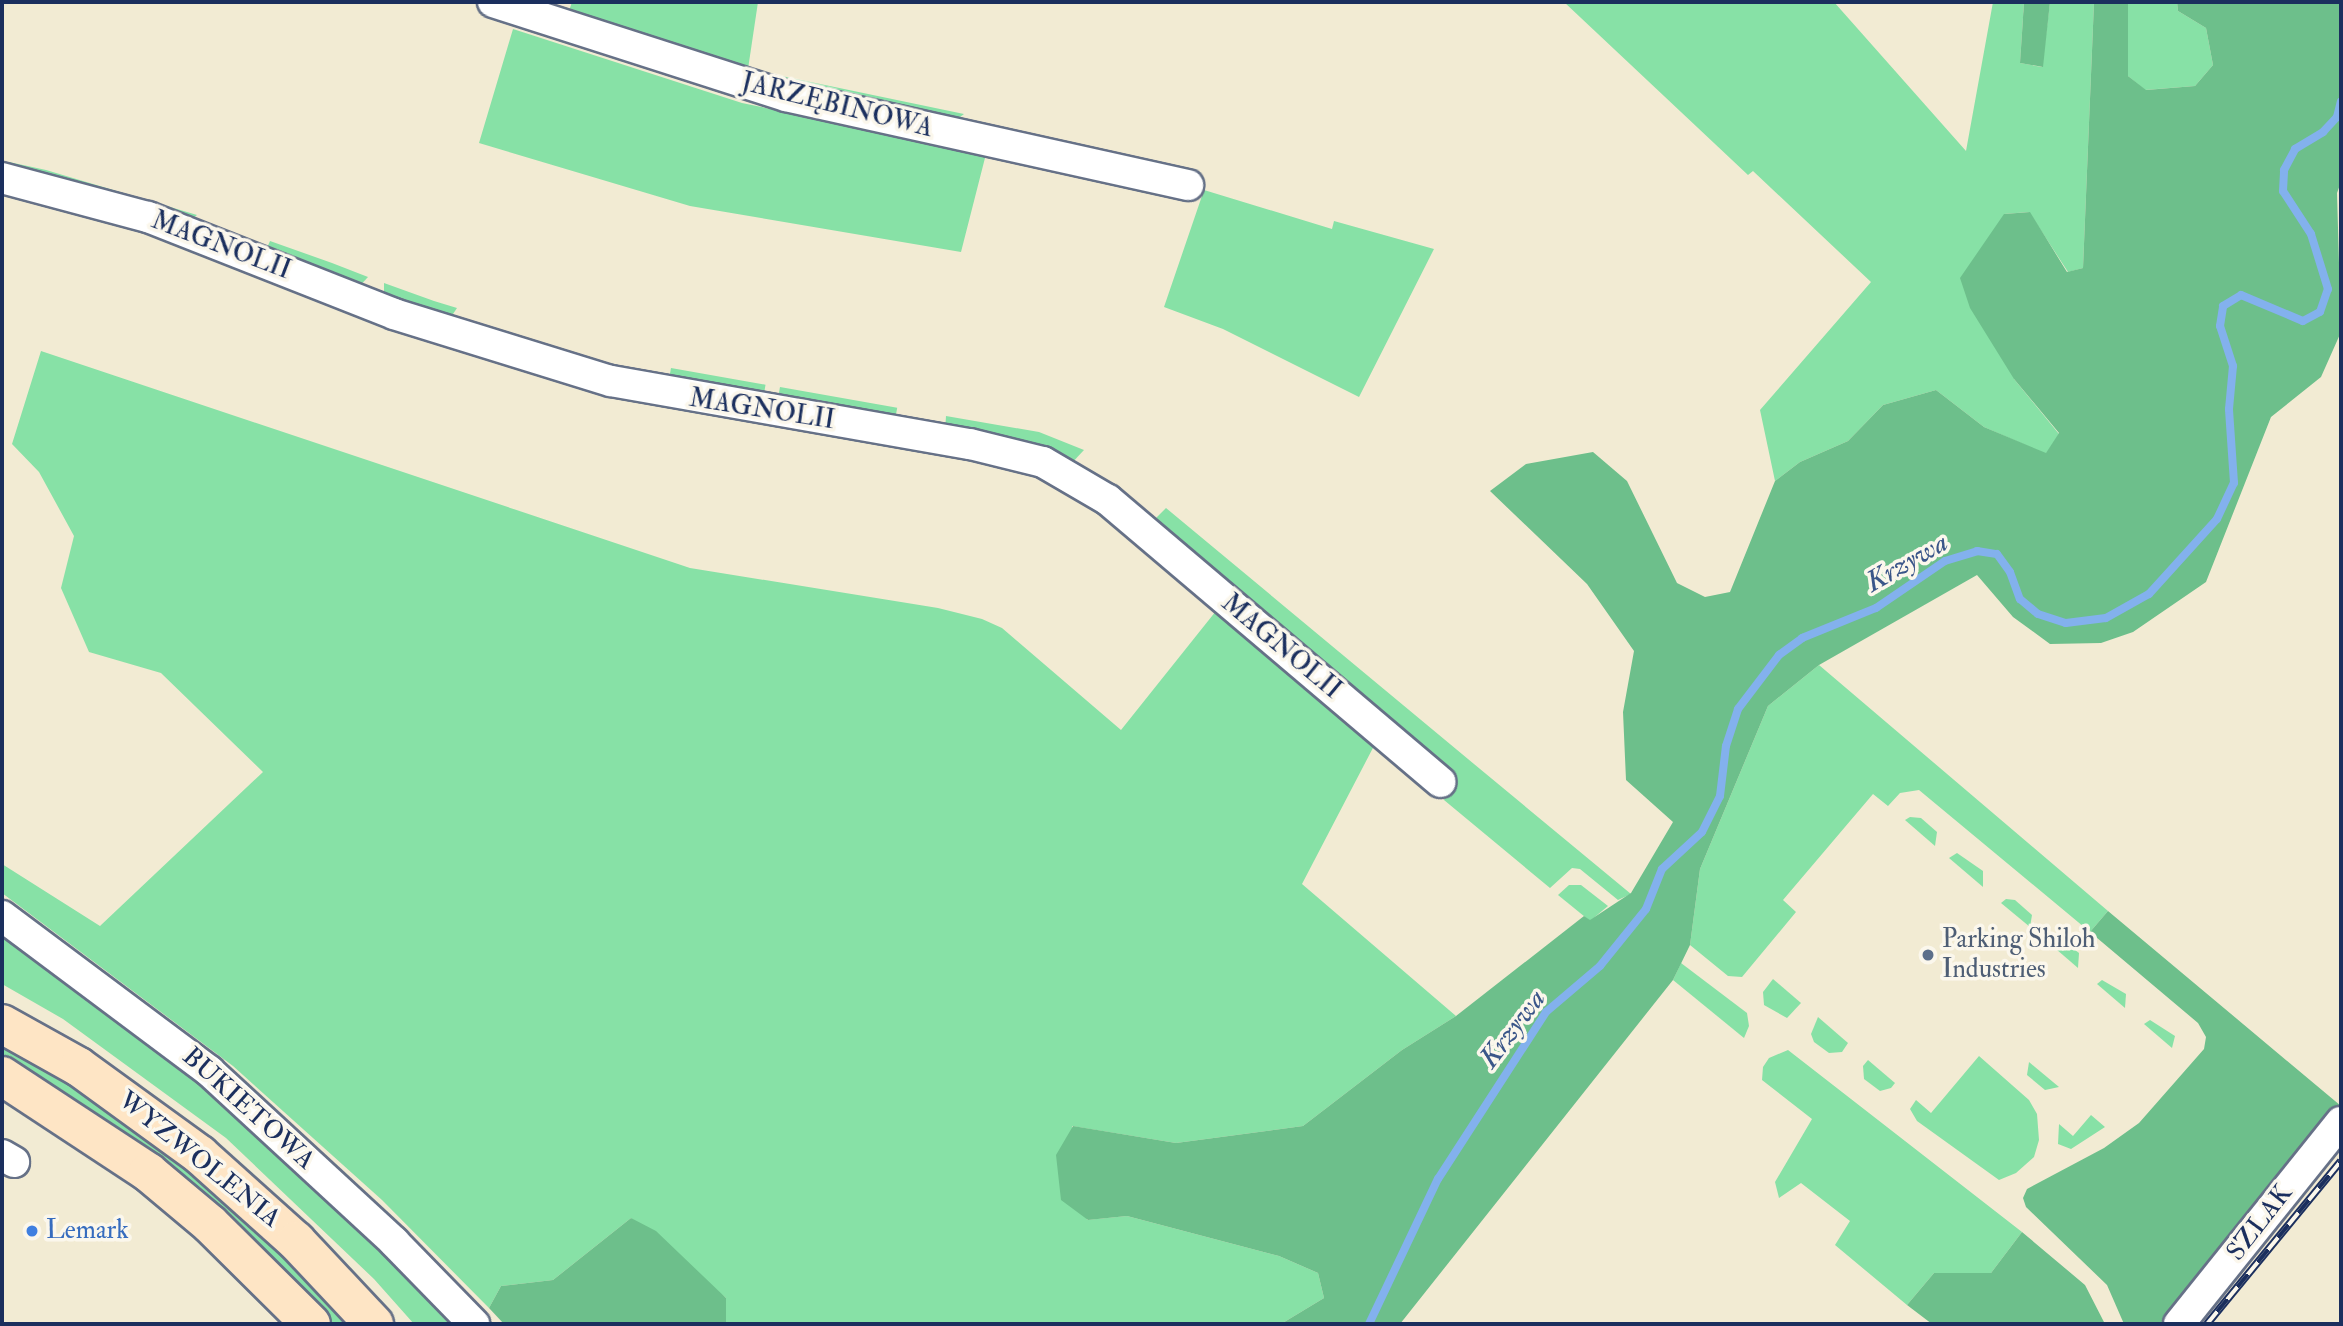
<!DOCTYPE html>
<html>
<head>
<meta charset="utf-8">
<style>
	body { margin:0 }
	#map { position:relative; width:2343px; height:1326px; overflow:hidden; background:#f2ebd3; font-family:"IM FELL Double Pica",serif }
	div>[style] { position:absolute }
	.green>* { inset:0; background:#87e1a6; transform-origin:0 0 }
	.forest>* { inset:0; background:#6dbf8b }
	.stream>* { height:8px; margin:-4px; padding:0 4px; transform-origin:4px; border-radius:4px; background:#83b1ed }
	.roads { filter:drop-shadow(2px 0 #667187) drop-shadow(-2px 0 #667187) drop-shadow(0 2px #667187) drop-shadow(0 -2px #667187) }
	.minor>* { height:30px; margin:-15px; padding:0 15px; transform-origin:15px; border-radius:15px; background:#fff }
	.secondary>* { height:38px; margin:-19px; padding:0 19px; transform-origin:19px; border-radius:19px; background:#fee5c5 }
	.rail>* { height:8px; margin-top:-4px; transform-origin:0; background:repeating-linear-gradient(90deg,#fbf7ec 0 16px,#1b2f5e 0 32px); box-sizing:border-box; border-block:2px solid #1b2f5e }
	.dots>* { width:19px; height:19px; translate:-50% -50%; box-sizing:border-box; border:4px solid #fbf7ec; border-radius:50% }
	span { translate:-50% -50%; white-space:nowrap; text-align:center; line-height:1.15; -webkit-text-stroke:7px #fbf7ec; paint-order:stroke }
	.street-label { font-size:26px; color:#1b2f5e }
	.service-label { font-size:26px; color:#4e5e75 }
	.left { translate:0 -50%; text-align:left }
	.shop-label { font-size:26px; color:#366cbe }
	.water-label { font-size:28px; color:#3a5689; font-style:italic }
	.frame { position:absolute; inset:0; border:4px solid #1b2f5e; pointer-events:none }
</style>
</head>
<body>
<div id="map">
	<div class="green">
		<i style="clip-path:polygon(572px 2px,758px 2px,748px 69px,569px 11px)"></i>
		<i style="clip-path:polygon(1564px 2px,1834px 2px,1966px 151px,1993px 2px,2024px 2px,2020px 63px,2042px 67px,2050px 2px,2094px 2px,2083px 268px,2068px 272px,2029px 212px,2004px 214px,2014px 379px,2059px 434px,2046px 454px,1984px 427px,1936px 390px,1883px 405px,1848px 441px,1800px 462px,1775px 481px,1760px 410px,1871px 282px,1753px 171px,1748px 175px)"></i>
		<i style="clip-path:polygon(2128px 2px,2177px 2px,2178px 11px,2206px 28px,2213px 65px,2195px 86px,2145px 90px,2128px 76px)"></i>
		<i style="clip-path:polygon(513px 29px,742px 103px,986px 154px,961px 252px,690px 206px,479px 143px)"></i>
		<i style="clip-path:polygon(777px 75px,964px 114px,952px 123px,779px 85px)"></i>
		<i style="clip-path:polygon(9px 162px,46px 170px,197px 215px,191px 220px,12px 170px)"></i>
		<i style="clip-path:polygon(1204px 190px,1332px 229px,1334px 221px,1434px 249px,1359px 397px,1223px 329px,1164px 307px)"></i>
		<i style="clip-path:polygon(270px 241px,332px 263px,368px 277px,356px 290px,264px 255px)"></i>
		<i style="clip-path:polygon(384px 283px,434px 301px,457px 308px,449px 320px,384px 297px)"></i>
		<i style="clip-path:polygon(41px 351px,690px 568px,938px 608px,982px 619px,1002px 628px,1121px 730px,1216px 611px,1134px 542px,1140px 539px,1375px 744px,1302px 884px,1456px 1016px,1402px 1050px,1303px 1126px,1176px 1143px,1072px 1126px,1087px 1220px,1127px 1216px,1279px 1256px,1318px 1273px,1324px 1298px,1281px 1324px,726px 1324px,726px 1298px,631px 1218px,553px 1280px,501px 1286px,489px 1308px,382px 1200px,233px 1066px,2px 893px,2px 864px,100px 926px,263px 772px,161px 673px,89px 652px,61px 588px,74px 536px,39px 472px,12px 444px)"></i>
		<i style="left:671px;top:368px;width:96px;height:18px;rotate:10deg"></i>
		<i style="left:780px;top:387px;width:119px;height:17px;rotate:10deg"></i>
		<i style="clip-path:polygon(946px 416px,1039px 432px,1084px 450px,1070px 465px,945px 431px)"></i>
		<i style="clip-path:polygon(1166px 508px,1474px 764px,1631px 894px,1618px 900px,1580px 869px,1572px 868px,1550px 888px,1444px 800px,1450px 778px,1156px 529px,1155px 519px)"></i>
		<i style="clip-path:polygon(1819px 665px,2108px 911px,2090px 932px,1919px 790px,1900px 793px,1888px 806px,1873px 794px,1783px 900px,1796px 912px,1742px 977px,1728px 976px,1690px 945px,1700px 869px,1768px 706px)"></i>
		<i style="clip-path:polygon(1910px 817px,1921px 818px,1937px 832px,1935px 846px,1905px 820px)"></i>
		<i style="clip-path:polygon(1957px 853px,1983px 871px,1983px 887px,1949px 858px)"></i>
		<i style="clip-path:polygon(1569px 885px,1581px 885px,1608px 906px,1590px 921px,1558px 895px)"></i>
		<i style="clip-path:polygon(2006px 899px,2015px 900px,2032px 915px,2030px 927px,2001px 903px)"></i>
		<i style="clip-path:polygon(2px 933px,175px 1060px,401px 1265px,455px 1324px,414px 1324px,374px 1279px,226px 1138px,63px 1019px,2px 984px)"></i>
		<i style="clip-path:polygon(2053px 940px,2062px 940px,2079px 953px,2078px 968px,2049px 943px)"></i>
		<i style="clip-path:polygon(1681px 963px,1747px 1013px,1749px 1026px,1744px 1038px,1673px 980px)"></i>
		<i style="clip-path:polygon(1773px 979px,1801px 1003px,1787px 1018px,1764px 1005px,1763px 992px)"></i>
		<i style="clip-path:polygon(2102px 980px,2126px 994px,2125px 1008px,2097px 984px)"></i>
		<i style="clip-path:polygon(1818px 1017px,1848px 1043px,1842px 1052px,1829px 1053px,1814px 1042px,1811px 1034px)"></i>
		<i style="clip-path:polygon(2150px 1020px,2175px 1036px,2172px 1048px,2144px 1024px)"></i>
		<i style="clip-path:polygon(2px 1044px,50px 1070px,183px 1162px,273px 1242px,351px 1324px,334px 1324px,127px 1137px,2px 1059px)"></i>
		<i style="clip-path:polygon(1788px 1050px,2022px 1232px,1991px 1273px,1934px 1273px,1907px 1305px,1835px 1245px,1850px 1221px,1801px 1183px,1779px 1198px,1775px 1182px,1812px 1119px,1762px 1080px,1763px 1067px,1769px 1058px)"></i>
		<i style="clip-path:polygon(1979px 1056px,2029px 1100px,2037px 1114px,2039px 1140px,2034px 1157px,2016px 1173px,1999px 1180px,1917px 1121px,1910px 1109px,1916px 1100px,1931px 1113px)"></i>
		<i style="clip-path:polygon(1868px 1060px,1895px 1083px,1891px 1088px,1880px 1091px,1864px 1079px,1863px 1066px)"></i>
		<i style="clip-path:polygon(2029px 1062px,2059px 1087px,2045px 1090px,2027px 1075px)"></i>
		<i style="clip-path:polygon(2091px 1115px,2105px 1127px,2071px 1149px,2058px 1144px,2059px 1124px,2073px 1136px)"></i>
	</div>
	<div class="forest">
		<i style="clip-path:polygon(2024px 2px,2050px 2px,2043px 67px,2020px 63px)"></i>
		<i style="clip-path:polygon(2094px 2px,2128px 2px,2128px 76px,2146px 90px,2195px 86px,2213px 65px,2206px 28px,2178px 11px,2177px 2px,2341px 2px,2341px 182px,2337px 193px,2341px 332px,2321px 377px,2271px 417px,2206px 582px,2133px 632px,2101px 643px,2050px 644px,2013px 617px,1977px 575px,1819px 665px,1768px 706px,1700px 869px,1690px 945px,1673px 980px,1400px 1324px,1281px 1324px,1324px 1298px,1318px 1273px,1279px 1256px,1127px 1216px,1088px 1220px,1061px 1200px,1056px 1155px,1073px 1126px,1176px 1143px,1303px 1126px,1402px 1050px,1456px 1016px,1584px 916px,1590px 920px,1631px 893px,1673px 822px,1626px 780px,1623px 712px,1634px 651px,1587px 584px,1490px 491px,1526px 464px,1593px 452px,1627px 481px,1677px 583px,1705px 597px,1730px 592px,1775px 481px,1800px 462px,1848px 441px,1883px 405px,1936px 390px,1984px 427px,2046px 453px,2059px 433px,2014px 379px,1970px 308px,1960px 278px,2004px 214px,2030px 212px,2067px 272px,2083px 268px)"></i>
		<i style="clip-path:polygon(2108px 911px,2341px 1106px,2173px 1324px,2124px 1324px,2107px 1285px,2026px 1207px,2023px 1198px,2027px 1189px,2104px 1148px,2139px 1123px,2204px 1049px,2206px 1037px,2198px 1023px,2090px 932px)"></i>
		<i style="clip-path:polygon(631px 1218px,656px 1231px,726px 1298px,726px 1324px,504px 1324px,489px 1308px,501px 1286px,553px 1280px)"></i>
		<i style="clip-path:polygon(2022px 1232px,2085px 1285px,2105px 1324px,1932px 1324px,1907px 1305px,1934px 1273px,1991px 1273px)"></i>
	</div>
	<div class="stream">
		<i style="left:1369px;top:1324px;width:161px;rotate:-64.6deg"></i>
		<i style="left:1438px;top:1179px;width:199px;rotate:-57.1deg"></i>
		<i style="left:1546px;top:1012px;width:71px;rotate:-40.4deg"></i>
		<i style="left:1600px;top:966px;width:73px;rotate:-51.1deg"></i>
		<i style="left:1646px;top:909px;width:43px;rotate:-68.2deg"></i>
		<i style="left:1662px;top:869px;width:54px;rotate:-42.8deg"></i>
		<i style="left:1702px;top:832px;width:40px;rotate:-63.4deg"></i>
		<i style="left:1720px;top:796px;width:50px;rotate:-83.2deg"></i>
		<i style="left:1726px;top:746px;width:39px;rotate:-72deg"></i>
		<i style="left:1738px;top:709px;width:68px;rotate:-52.8deg"></i>
		<i style="left:1779px;top:655px;width:29px;rotate:-36deg"></i>
		<i style="left:1802px;top:638px;width:80px;rotate:-22.1deg"></i>
		<i style="left:1876px;top:608px;width:83px;rotate:-34.3deg"></i>
		<i style="left:1945px;top:561px;width:34px;rotate:-17deg"></i>
		<i style="left:1977px;top:551px;width:20px;rotate:9deg"></i>
		<i style="left:1997px;top:554px;width:22px;rotate:54deg"></i>
		<i style="left:2010px;top:572px;width:29px;rotate:70deg"></i>
		<i style="left:2020px;top:599px;width:23px;rotate:40deg"></i>
		<i style="left:2038px;top:614px;width:29px;rotate:18deg"></i>
		<i style="left:2066px;top:623px;width:40px;rotate:-7.1deg"></i>
		<i style="left:2106px;top:618px;width:49px;rotate:-29.2deg"></i>
		<i style="left:2149px;top:594px;width:101px;rotate:-47.8deg"></i>
		<i style="left:2217px;top:519px;width:40px;rotate:-65deg"></i>
		<i style="left:2234px;top:483px;width:74px;rotate:-93.9deg"></i>
		<i style="left:2229px;top:409px;width:43px;rotate:-84.7deg"></i>
		<i style="left:2233px;top:366px;width:42px;rotate:-108deg"></i>
		<i style="left:2220px;top:326px;width:20px;rotate:-81deg"></i>
		<i style="left:2223px;top:306px;width:21px;rotate:-31deg"></i>
		<i style="left:2241px;top:295px;width:67px;rotate:22.8deg"></i>
		<i style="left:2303px;top:321px;width:19px;rotate:-28deg"></i>
		<i style="left:2320px;top:312px;width:24px;rotate:-71deg"></i>
		<i style="left:2328px;top:289px;width:58px;rotate:-107.2deg"></i>
		<i style="left:2311px;top:234px;width:51px;rotate:-123.1deg"></i>
		<i style="left:2283px;top:191px;width:21px;rotate:-87deg"></i>
		<i style="left:2284px;top:170px;width:24px;rotate:-62deg"></i>
		<i style="left:2295px;top:149px;width:33px;rotate:-31deg"></i>
		<i style="left:2323px;top:132px;width:21px;rotate:-47deg"></i>
		<i style="left:2337px;top:117px;width:16px;rotate:-76deg"></i>
	</div>
	<div class="roads">
		<div class="minor">
			<i style="left:493px;top:2px;width:308px;rotate:17.8deg"></i>
			<i style="left:786px;top:96px;width:412px;rotate:12.5deg"></i>
			<i style="left:2px;top:178px;width:151px;rotate:15deg"></i>
			<i style="left:148px;top:217px;width:264px;rotate:21.5deg"></i>
			<i style="left:394px;top:314px;width:227px;rotate:17.2deg"></i>
			<i style="left:611px;top:381px;width:364px;rotate:10deg"></i>
			<i style="left:970px;top:444px;width:75px;rotate:13.9deg"></i>
			<i style="left:1043px;top:462px;width:75px;rotate:30.3deg"></i>
			<i style="left:1108px;top:500px;width:436px;rotate:40.3deg"></i>
			<i style="left:2px;top:916px;width:259px;rotate:36.8deg"></i>
			<i style="left:209px;top:1071px;width:252px;rotate:42.7deg"></i>
			<i style="left:394px;top:1242px;width:115px;rotate:45.7deg"></i>
			<i style="left:2px;top:1155px;width:14px;rotate:30deg"></i>
			<i style="left:2179px;top:1324px;width:259px;rotate:-51.3deg"></i>
		</div>
		<div class="secondary">
			<i style="left:2px;top:1024px;width:88px;rotate:29.2deg"></i>
			<i style="left:79px;top:1067px;width:150px;rotate:36deg"></i>
			<i style="left:200px;top:1155px;width:129px;rotate:41.9deg"></i>
			<i style="left:296px;top:1241px;width:114px;rotate:46.8deg"></i>
			<i style="left:2px;top:1076px;width:175px;rotate:33.3deg"></i>
			<i style="left:148px;top:1172px;width:81px;rotate:40deg"></i>
			<i style="left:210px;top:1224px;width:142px;rotate:44.7deg"></i>
		</div>
	</div>
	<div class="rail">
		<i style="left:2207px;top:1324px;width:211px;rotate:-50.6deg"></i>
	</div>
	<div class="dots">
		<i style="left:1928px;top:955px;background:#5c6f8a"></i>
		<i style="left:32px;top:1231px;background:#3f7fe0"></i>
	</div>
	<div class="street-label">
		<span style="left:837px;top:106px;rotate:14deg">JARZĘBINOWA</span>
		<span style="left:221px;top:246px;rotate:21deg">MAGNOLII</span>
		<span style="left:762px;top:410px;rotate:9deg">MAGNOLII</span>
		<span style="left:1281px;top:647px;rotate:40deg">MAGNOLII</span>
		<span style="left:248px;top:1109px;rotate:42deg">BUKIETOWA</span>
		<span style="left:199px;top:1160px;rotate:39deg">WYZWOLENIA</span>
		<span style="left:2260px;top:1223px;rotate:-52deg">SZLAK</span>
	</div>
	<div class="service-label">
		<span class="left" style="left:1942px;top:955px">Parking Shiloh<br>Industries</span>
	</div>
	<div class="shop-label">
		<span class="left" style="left:46px;top:1231px">Lemark</span>
	</div>
	<div class="water-label">
		<span style="left:1907px;top:563px;rotate:-30deg">Krzywa</span>
		<span style="left:1513px;top:1029px;rotate:-53deg">Krzywa</span>
	</div>
	<div class="frame"></div>
</div>
</body>
</html>
